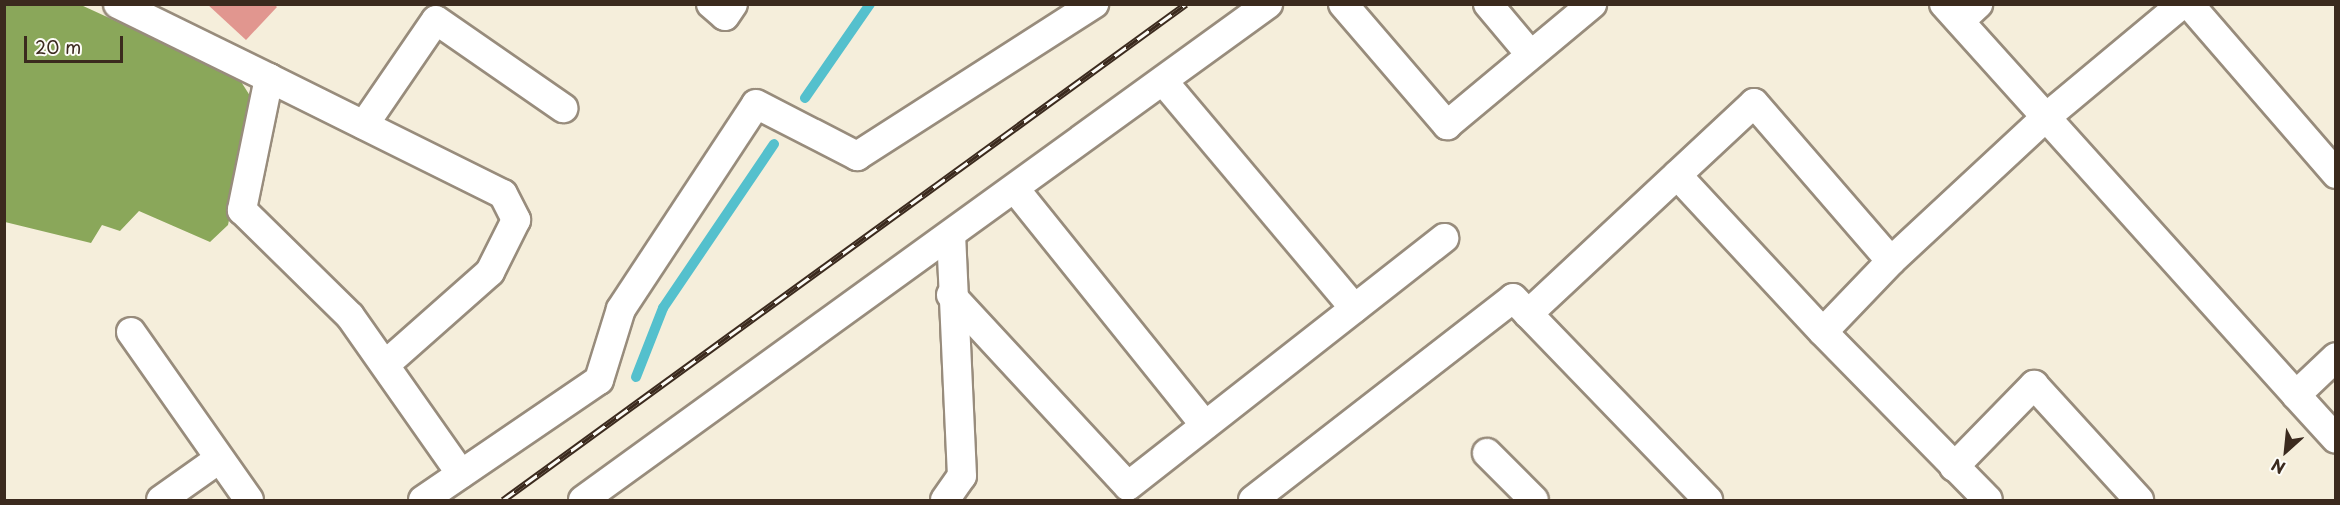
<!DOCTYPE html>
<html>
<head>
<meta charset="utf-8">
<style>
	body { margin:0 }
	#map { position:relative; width:2340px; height:505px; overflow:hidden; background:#f5eedb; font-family:"Playpen Sans",sans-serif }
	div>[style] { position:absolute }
	.forest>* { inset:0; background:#8aa75a }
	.stream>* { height:10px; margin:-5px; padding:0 5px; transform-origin:5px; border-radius:5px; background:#54c0cd }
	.building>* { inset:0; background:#e1968f }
	.roads { filter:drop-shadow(2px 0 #988c7c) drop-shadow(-2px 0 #988c7c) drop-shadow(0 2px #988c7c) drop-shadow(0 -2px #988c7c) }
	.minor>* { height:28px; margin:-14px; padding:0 14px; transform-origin:14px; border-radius:14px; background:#fff }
	.rail>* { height:7px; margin-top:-3.5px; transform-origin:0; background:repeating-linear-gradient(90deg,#fdfcf7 0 14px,#3b2a1e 0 28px); box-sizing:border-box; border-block:2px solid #3b2a1e }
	span { translate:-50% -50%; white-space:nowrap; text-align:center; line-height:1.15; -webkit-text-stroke:4.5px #fdfcf7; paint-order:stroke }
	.frame { position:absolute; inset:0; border:6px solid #3b2a1e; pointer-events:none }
	.north { position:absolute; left:2256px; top:421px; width:60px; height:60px; -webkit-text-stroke:4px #fdfcf7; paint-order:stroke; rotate:207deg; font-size:16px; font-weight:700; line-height:24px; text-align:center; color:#3b2a1e }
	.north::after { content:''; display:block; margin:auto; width:21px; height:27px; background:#3b2a1e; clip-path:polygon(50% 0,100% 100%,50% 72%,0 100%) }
	.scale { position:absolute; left:24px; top:36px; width:99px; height:27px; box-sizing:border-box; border:3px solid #3b2a1e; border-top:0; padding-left:8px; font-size:18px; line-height:21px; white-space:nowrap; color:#3b2a1e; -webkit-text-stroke:4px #fdfcf7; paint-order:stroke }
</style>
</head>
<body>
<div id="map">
	<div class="forest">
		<i style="clip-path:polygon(5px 5px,81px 5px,238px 77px,254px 102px,228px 225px,210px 242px,139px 211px,120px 231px,102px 225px,91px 243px,5px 222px)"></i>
	</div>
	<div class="stream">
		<i style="left:805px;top:98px;width:114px;rotate:-55.3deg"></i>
		<i style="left:636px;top:377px;width:74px;rotate:-68.6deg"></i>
		<i style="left:663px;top:308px;width:198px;rotate:-55.9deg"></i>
	</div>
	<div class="building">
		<i style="clip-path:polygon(207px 4px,274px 4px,277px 7px,246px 40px)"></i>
	</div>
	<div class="roads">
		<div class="minor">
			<i style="left:118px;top:4px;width:168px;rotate:26.1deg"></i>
			<i style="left:269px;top:78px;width:135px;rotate:101.6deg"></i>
			<i style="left:242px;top:210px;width:151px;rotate:44.5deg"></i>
			<i style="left:350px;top:316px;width:193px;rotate:54.9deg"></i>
			<i style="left:711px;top:4px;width:18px;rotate:41deg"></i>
			<i style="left:725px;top:16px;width:14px;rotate:-56deg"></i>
			<i style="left:1343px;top:4px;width:160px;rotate:49.3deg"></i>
			<i style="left:1447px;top:125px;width:189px;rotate:-39.8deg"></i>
			<i style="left:1488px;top:4px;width:65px;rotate:50deg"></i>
			<i style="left:1944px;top:4px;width:526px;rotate:48deg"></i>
			<i style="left:2296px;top:395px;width:55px;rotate:-43.5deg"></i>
			<i style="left:2189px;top:4px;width:225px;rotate:49.1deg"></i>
			<i style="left:1960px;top:21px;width:25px;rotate:-43deg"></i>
			<i style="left:269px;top:78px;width:261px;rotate:26.4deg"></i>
			<i style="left:503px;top:194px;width:29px;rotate:63deg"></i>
			<i style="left:516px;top:220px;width:58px;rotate:116.6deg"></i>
			<i style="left:490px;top:272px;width:140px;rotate:138.5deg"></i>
			<i style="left:1163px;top:81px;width:297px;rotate:49.9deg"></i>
			<i style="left:364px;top:125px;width:127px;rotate:-55.6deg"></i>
			<i style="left:436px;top:20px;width:155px;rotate:34.7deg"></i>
			<i style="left:1677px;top:175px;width:214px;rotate:47.1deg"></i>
			<i style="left:1015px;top:189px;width:303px;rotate:51.2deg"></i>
			<i style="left:1891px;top:261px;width:209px;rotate:-42.9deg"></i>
			<i style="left:2044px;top:119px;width:180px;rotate:-39.8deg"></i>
			<i style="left:951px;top:295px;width:260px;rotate:47.2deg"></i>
			<i style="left:1128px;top:486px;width:402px;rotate:-38.1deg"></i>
			<i style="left:1528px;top:314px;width:309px;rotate:-43deg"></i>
			<i style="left:1754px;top:103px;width:209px;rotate:49.1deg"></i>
			<i style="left:1891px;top:261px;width:98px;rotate:133.8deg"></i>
			<i style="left:1823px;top:332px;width:235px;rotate:45.5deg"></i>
			<i style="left:131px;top:332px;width:205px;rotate:54.9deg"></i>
			<i style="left:2296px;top:395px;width:59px;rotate:47.7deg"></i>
			<i style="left:1487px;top:453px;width:66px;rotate:45deg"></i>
			<i style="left:1954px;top:467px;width:115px;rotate:-45.7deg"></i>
			<i style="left:2034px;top:385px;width:156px;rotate:47.6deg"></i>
			<i style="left:161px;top:500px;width:71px;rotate:-35.3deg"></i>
			<i style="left:423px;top:500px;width:213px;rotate:-34.3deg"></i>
			<i style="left:599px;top:380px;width:74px;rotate:-72.8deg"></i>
			<i style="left:621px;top:309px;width:245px;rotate:-56.6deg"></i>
			<i style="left:756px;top:104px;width:114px;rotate:27.2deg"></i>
			<i style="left:857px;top:156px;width:282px;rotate:-32.7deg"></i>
			<i style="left:583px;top:500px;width:846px;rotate:-35.91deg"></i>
			<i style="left:945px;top:500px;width:29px;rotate:-55deg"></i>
			<i style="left:962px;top:476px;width:239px;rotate:-92.6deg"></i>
			<i style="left:1253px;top:500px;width:329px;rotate:-37.8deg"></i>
			<i style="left:1513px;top:298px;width:281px;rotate:46deg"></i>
		</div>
	</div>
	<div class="rail">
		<i style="left:503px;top:500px;width:844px;rotate:-35.99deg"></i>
	</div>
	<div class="frame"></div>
	<div class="north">N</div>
	<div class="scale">20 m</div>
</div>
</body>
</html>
